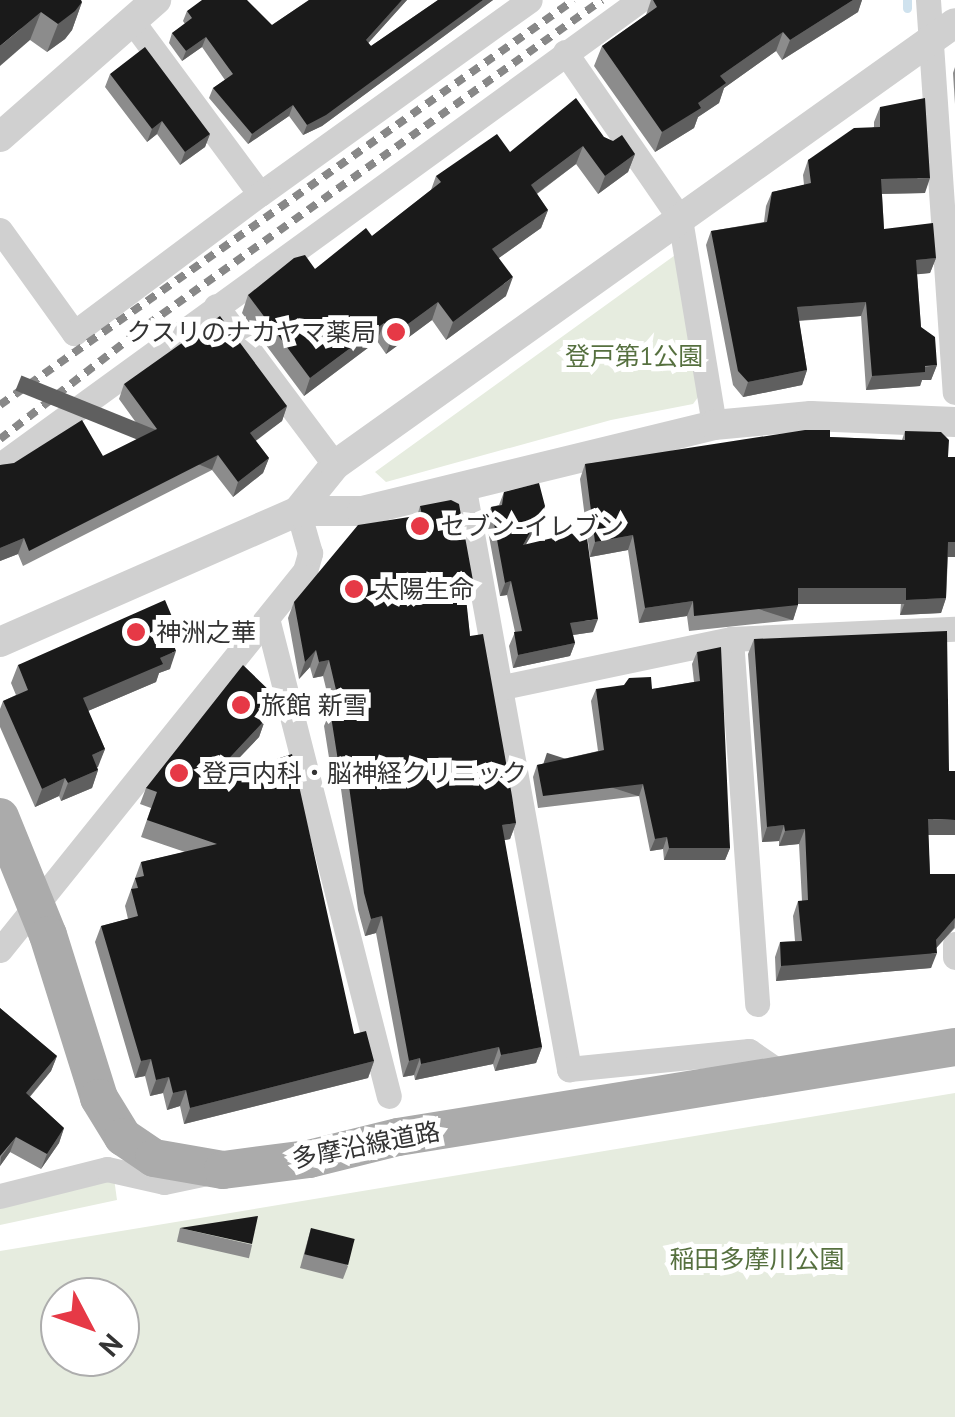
<!DOCTYPE html>
<html>
<head>
<meta charset="utf-8">
<style>
	body { margin:0 }
	#map { position:relative; width:955px; height:1417px; overflow:hidden; background:#fff; font-family:"PT Sans","Noto Sans JP",sans-serif }
	div>[style] { position:absolute }
	.green>* { inset:0; background:#e6ecdf }
	.stream>* { height:9px; margin:-4.5px; padding:0 4.5px; transform-origin:4.5px; border-radius:4.5px; background:#cfe2ee }
	.minor>* { height:25px; margin:-12.5px; padding:0 12.5px; transform-origin:12.5px; border-radius:12.5px; background:#d0d0d0 }
	.tertiary>* { height:30px; margin:-15px; padding:0 15px; transform-origin:15px; border-radius:15px; background:#d0d0d0 }
	.primary>* { height:38px; margin:-19px; padding:0 19px; transform-origin:19px; border-radius:19px; background:#ababab }
	.rail>* { height:8px; margin-top:-4px; transform-origin:0; background:repeating-linear-gradient(90deg,#888 0 10px,transparent 0 18px) }
	.wall>* { inset:0; background:#8c8c8c; transform-origin:0 0 }
	.shaded-wall>* { inset:0; background:#5f5f5f; transform-origin:0 0 }
	.building>* { inset:0; background:#1a1a1a; transform-origin:0 0 }
	.dots>* { width:28px; height:28px; translate:-50% -50%; box-sizing:border-box; border:5px solid #fff; border-radius:50% }
	span { translate:-50% -50%; white-space:nowrap; text-align:center; line-height:1.15; -webkit-text-stroke:10px #fff; paint-order:stroke }
	.poi-label { font-size:25px; color:#333 }
	.right { translate:-100% -50%; text-align:right }
	.left { translate:0 -50%; text-align:left }
	.park-label { font-size:25px; color:#56703f }
	.street-label { font-size:25px; color:#333 }
	.north { position:absolute; left:40px; top:1277px; width:100px; height:100px; box-sizing:border-box; background:#fff; border:2px solid #adadad; border-radius:50%; rotate:131deg; font-size:28px; font-weight:700; line-height:40px; text-align:center; color:#333 }
	.north::after { content:''; display:block; margin:auto; width:35px; height:45px; background:#e63946; clip-path:polygon(50% 0,100% 100%,50% 72%,0 100%) }
</style>
</head>
<body>
<div id="map">
	<div class="green">
		<i style="clip-path:polygon(678px 253px,699px 396px,693px 404px,611px 420px,386px 482px,375px 472px)"></i>
		<i style="clip-path:polygon(evenodd,955px 1093px,955px 1417px,0 1417px,0 1251px,955px 1093px,60px 1297px,120px 1297px,120px 1357px,60px 1357px,60px 1297px)"></i>
		<i style="clip-path:polygon(114px 1178px,117px 1200px,0 1225px,0 1207px)"></i>
	</div>
	<div class="stream">
		<i style="left:907px;top:0;width:8px;rotate:90deg"></i>
	</div>
	<div class="minor">
		<i style="left:928px;top:0;width:393px;rotate:86.1deg"></i>
		<i style="left:132px;top:21px;width:215px;rotate:53.5deg"></i>
		<i style="left:260px;top:194px;width:332px;rotate:-35.7deg"></i>
		<i style="left:565px;top:52px;width:203px;rotate:55.4deg"></i>
		<i style="left:680px;top:219px;width:209px;rotate:80.6deg"></i>
		<i style="left:0;top:230px;width:127px;rotate:54.3deg"></i>
		<i style="left:74px;top:333px;width:232px;rotate:-36.8deg"></i>
		<i style="left:216px;top:306px;width:199px;rotate:53.2deg"></i>
		<i style="left:0;top:465px;width:791px;rotate:-36deg"></i>
		<i style="left:463px;top:484px;width:595px;rotate:79.73deg"></i>
		<i style="left:569px;top:1069px;width:181px;rotate:-5.7deg"></i>
		<i style="left:749px;top:1051px;width:46px;rotate:34.4deg"></i>
		<i style="left:268px;top:622px;width:489px;rotate:75.7deg"></i>
		<i style="left:731px;top:639px;width:366px;rotate:85.9deg"></i>
		<i style="left:503px;top:687px;width:233px;rotate:-11.9deg"></i>
		<i style="left:731px;top:639px;width:224px;rotate:-2.6deg"></i>
		<i style="left:0;top:950px;width:486px;rotate:-51.2deg"></i>
		<i style="left:305px;top:571px;width:19px;rotate:-74deg"></i>
		<i style="left:310px;top:553px;width:44px;rotate:-105.9deg"></i>
		<i style="left:955px;top:957px;width:13px;rotate:-90deg"></i>
		<i style="left:0;top:1196px;width:110px;rotate:-14.2deg"></i>
		<i style="left:107px;top:1169px;width:58px;rotate:12.8deg"></i>
		<i style="left:164px;top:1182px;width:40px;rotate:-12deg"></i>
	</div>
	<div class="tertiary">
		<i style="left:0;top:137px;width:208px;rotate:-41.3deg"></i>
		<i style="left:298px;top:511px;width:59px;rotate:-51.2deg"></i>
		<i style="left:335px;top:465px;width:761px;rotate:-35.49deg"></i>
		<i style="left:0;top:642px;width:326px;rotate:-23.7deg"></i>
		<i style="left:298px;top:511px;width:64px"></i>
		<i style="left:362px;top:511px;width:362px;rotate:-13.7deg"></i>
		<i style="left:714px;top:425px;width:97px;rotate:-5.3deg"></i>
		<i style="left:811px;top:416px;width:144px;rotate:2.4deg"></i>
	</div>
	<div class="primary">
		<i style="left:0;top:817px;width:127px;rotate:67.9deg"></i>
		<i style="left:48px;top:935px;width:171px;rotate:72.6deg"></i>
		<i style="left:99px;top:1098px;width:46px;rotate:58.4deg"></i>
		<i style="left:123px;top:1137px;width:37px;rotate:34deg"></i>
		<i style="left:154px;top:1158px;width:70px;rotate:9.9deg"></i>
		<i style="left:223px;top:1170px;width:87px;rotate:-7.3deg"></i>
		<i style="left:309px;top:1159px;width:92px;rotate:-13.9deg"></i>
		<i style="left:398px;top:1137px;width:564px;rotate:-9.18deg"></i>
	</div>
	<div class="rail">
		<i style="left:0;top:405px;width:702px;rotate:-35.21deg"></i>
		<i style="left:0;top:439px;width:186px;rotate:-37.8deg"></i>
		<i style="left:147px;top:325px;width:559px;rotate:-35.54deg"></i>
	</div>
	<div class="wall">
		<i style="clip-path:polygon(0 0,82px 2px,72px 30px,65px 39px,47px 52px,30px 40px)"></i>
		<i style="clip-path:polygon(309px 0,407px 0,368px 43px,371px 46px,438px 0,493px 0,322px 126px,303px 135px,289px 116px,248px 144px,209px 98px,213px 88px,225px 80px,202px 47px,182px 61px,169px 43px,172px 33px,185px 24px,183px 21px,187px 11px,272px 25px)"></i>
		<i style="clip-path:polygon(651px 0,862px 0,858px 12px,782px 60px,776px 51px,724px 88px,719px 103px,698px 117px,694px 128px,655px 152px,594px 66px,602px 46px,646px 15px)"></i>
		<i style="clip-path:polygon(955px 67px,955px 104px,953px 73px)"></i>
		<i style="clip-path:polygon(110px 74px,210px 134px,205px 147px,180px 165px,157px 134px,147px 142px,105px 87px)"></i>
		<i style="clip-path:polygon(880px 107px,925px 193px,882px 194px,884px 229px,936px 258px,930px 273px,917px 274px,921px 327px,937px 365px,931px 380px,922px 380px,920px 386px,866px 390px,861px 316px,799px 321px,807px 370px,802px 385px,743px 397px,733px 385px,706px 245px,711px 231px,764px 222px,766px 206px,772px 192px,804px 185px,803px 175px,808px 160px,874px 127px,874px 122px)"></i>
		<i style="clip-path:polygon(604px 137px,635px 154px,628px 172px,598px 194px,576px 164px,537px 194px,548px 210px,541px 228px,499px 258px,506px 296px,446px 340px,432px 320px,386px 354px,377px 341px,304px 396px,242px 313px,248px 295px,315px 269px,372px 236px,431px 190px,436px 176px,510px 152px)"></i>
		<i style="clip-path:polygon(124px 384px,287px 406px,282px 421px,255px 440px,269px 458px,263px 473px,233px 497px,212px 470px,23px 566px,18px 554px,0 561px,0 465px,103px 456px,145px 435px,119px 399px)"></i>
		<i style="clip-path:polygon(905px 431px,948px 457px,955px 457px,955px 557px,948px 557px,946px 598px,941px 613px,900px 615px,901px 603px,798px 603px,793px 620px,689px 631px,687px 616px,639px 623px,628px 550px,590px 557px,580px 479px,585px 464px,830px 437px,902px 440px)"></i>
		<i style="clip-path:polygon(504px 492px,545px 506px,540px 520px,526px 544px,593px 632px,573px 635px,575px 643px,570px 656px,513px 668px,509px 646px,515px 632px,507px 595px,500px 596px,486px 520px,491px 507px,499px 505px)"></i>
		<i style="clip-path:polygon(420px 506px,474px 586px,468px 602px,466px 603px,470px 636px,516px 823px,510px 839px,504px 840px,542px 1047px,536px 1063px,495px 1071px,493px 1064px,415px 1080px,414px 1075px,403px 1077px,376px 933px,365px 936px,358px 910px,340px 782px,333px 783px,324px 726px,331px 709px,323px 676px,313px 678px,310px 667px,299px 679px,288px 618px,294px 602px,417px 516px)"></i>
		<i style="clip-path:polygon(178px 631px,173px 644px,170px 669px,159px 673px,156px 682px,88px 711px,105px 749px,97px 767px,98px 770px,92px 788px,61px 801px,59px 796px,35px 807px,0 727px,0 709px,3px 701px,16px 695px,11px 683px,18px 665px)"></i>
		<i style="clip-path:polygon(754px 639px,949px 771px,928px 835px,930px 874px,955px 874px,955px 928px,936px 948px,931px 968px,776px 981px,775px 957px,780px 942px,795px 941px,793px 916px,798px 901px,802px 901px,799px 844px,779px 846px,779px 841px,762px 842px,748px 654px)"></i>
		<i style="clip-path:polygon(697px 652px,730px 848px,725px 860px,664px 860px,663px 849px,650px 851px,639px 796px,538px 808px,533px 777px,537px 765px,598px 751px,591px 701px,596px 689px,652px 689px,694px 682px,692px 664px)"></i>
		<i style="clip-path:polygon(274px 695px,268px 711px,262px 718px,265px 720px,259px 737px,221px 777px,354px 1034px,374px 1061px,368px 1078px,184px 1124px,180px 1106px,167px 1110px,163px 1093px,150px 1096px,145px 1076px,135px 1078px,95px 942px,101px 926px,128px 919px,125px 906px,141px 862px,185px 852px,141px 837px,151px 808px,140px 804px,146px 788px)"></i>
		<i style="clip-path:polygon(0 1008px,57px 1056px,51px 1071px,30px 1097px,64px 1128px,59px 1143px,41px 1169px,10px 1152px,0 1166px)"></i>
		<i style="left:180px;top:1228px;width:74px;height:14px;rotate:13deg"></i>
		<i style="clip-path:polygon(311px 1228px,348px 1266px,343px 1279px,300px 1268px)"></i>
	</div>
	<div class="shaded-wall">
		<i style="clip-path:polygon(402px 0,407px 0,362px 50px,366px 40px)"></i>
		<i style="clip-path:polygon(483px 0,493px 0,322px 126px,303px 135px,307px 125px)"></i>
		<i style="clip-path:polygon(853px 0,862px 0,858px 12px,782px 60px,790px 40px)"></i>
		<i style="clip-path:polygon(82px 2px,72px 30px,65px 39px,47px 52px,58px 24px)"></i>
		<i style="clip-path:polygon(41px 12px,30px 40px,0 66px,0 46px)"></i>
		<i style="clip-path:polygon(783px 32px,776px 51px,724px 88px,719px 103px,698px 117px,694px 128px,655px 152px,662px 132px,698px 103px,720px 76px)"></i>
		<i style="clip-path:polygon(206px 37px,202px 47px,182px 61px,186px 51px)"></i>
		<i style="clip-path:polygon(293px 105px,289px 116px,248px 144px,252px 134px)"></i>
		<i style="clip-path:polygon(162px 121px,157px 134px,147px 142px,152px 129px)"></i>
		<i style="clip-path:polygon(210px 134px,205px 147px,180px 165px,185px 152px)"></i>
		<i style="clip-path:polygon(583px 146px,576px 164px,524px 203px,531px 185px)"></i>
		<i style="clip-path:polygon(635px 154px,628px 172px,598px 194px,605px 176px)"></i>
		<i style="clip-path:polygon(930px 178px,925px 193px,875px 194px,881px 179px)"></i>
		<i style="clip-path:polygon(548px 210px,541px 228px,486px 267px,492px 249px)"></i>
		<i style="clip-path:polygon(936px 258px,930px 273px,911px 275px,916px 260px)"></i>
		<i style="clip-path:polygon(513px 277px,506px 296px,446px 340px,453px 322px)"></i>
		<i style="clip-path:polygon(438px 302px,432px 320px,386px 354px,393px 335px)"></i>
		<i style="clip-path:polygon(866px 302px,861px 316px,791px 321px,797px 307px)"></i>
		<i style="clip-path:polygon(384px 323px,377px 341px,304px 396px,310px 378px)"></i>
		<i style="clip-path:polygon(937px 365px,931px 380px,922px 380px,920px 386px,866px 390px,872px 376px)"></i>
		<i style="clip-path:polygon(807px 370px,802px 385px,743px 397px,748px 382px)"></i>
		<i style="clip-path:polygon(287px 406px,282px 421px,245px 449px,250px 433px)"></i>
		<i style="left:218px;top:455px;width:16px;height:212px;rotate:112deg"></i>
		<i style="clip-path:polygon(269px 458px,263px 473px,233px 497px,238px 482px)"></i>
		<i style="clip-path:polygon(545px 506px,540px 520px,518px 558px,523px 545px)"></i>
		<i style="clip-path:polygon(633px 535px,628px 550px,590px 557px,595px 542px)"></i>
		<i style="clip-path:polygon(24px 538px,18px 554px,0 561px,0 548px)"></i>
		<i style="clip-path:polygon(948px 542px,955px 542px,955px 557px,943px 557px)"></i>
		<i style="clip-path:polygon(511px 581px,507px 595px,500px 596px,505px 583px)"></i>
		<i style="clip-path:polygon(474px 586px,468px 602px,459px 604px,465px 588px)"></i>
		<i style="left:798px;top:588px;width:108px;height:16px"></i>
		<i style="clip-path:polygon(946px 598px,941px 613px,900px 615px,906px 600px)"></i>
		<i style="clip-path:polygon(693px 601px,687px 616px,639px 623px,645px 608px)"></i>
		<i style="left:798px;top:605px;width:16px;height:105px;rotate:108deg"></i>
		<i style="clip-path:polygon(598px 619px,593px 632px,566px 636px,570px 623px)"></i>
		<i style="clip-path:polygon(575px 643px,570px 656px,513px 668px,518px 655px)"></i>
		<i style="clip-path:polygon(316px 650px,310px 667px,299px 679px,305px 662px)"></i>
		<i style="clip-path:polygon(176px 651px,170px 669px,159px 673px,156px 682px,76px 716px,83px 698px,160px 658px)"></i>
		<i style="clip-path:polygon(329px 660px,323px 676px,313px 678px,319px 662px)"></i>
		<i style="clip-path:polygon(274px 695px,268px 711px,251px 730px,257px 713px)"></i>
		<i style="clip-path:polygon(265px 720px,259px 737px,201px 798px,207px 782px)"></i>
		<i style="clip-path:polygon(105px 749px,98px 767px,85px 773px,92px 755px)"></i>
		<i style="clip-path:polygon(346px 765px,340px 782px,333px 783px,339px 767px)"></i>
		<i style="clip-path:polygon(98px 770px,92px 788px,61px 801px,68px 783px)"></i>
		<i style="clip-path:polygon(65px 778px,59px 796px,35px 807px,42px 789px)"></i>
		<i style="left:643px;top:784px;width:13px;height:101px;rotate:108deg"></i>
		<i style="clip-path:polygon(928px 819px,955px 820px,955px 835px,922px 835px)"></i>
		<i style="clip-path:polygon(516px 823px,510px 839px,496px 842px,502px 825px)"></i>
		<i style="clip-path:polygon(784px 825px,779px 841px,762px 842px,767px 827px)"></i>
		<i style="clip-path:polygon(805px 829px,799px 844px,779px 846px,785px 831px)"></i>
		<i style="clip-path:polygon(667px 837px,663px 849px,650px 851px,655px 839px)"></i>
		<i style="clip-path:polygon(669px 848px,730px 848px,725px 860px,664px 860px)"></i>
		<i style="clip-path:polygon(382px 916px,376px 933px,365px 936px,371px 919px)"></i>
		<i style="clip-path:polygon(955px 918px,954px 928px,931px 954px,937px 953px,931px 968px,776px 981px,781px 966px,936px 940px)"></i>
		<i style="clip-path:polygon(499px 1047px,493px 1064px,415px 1080px,421px 1064px)"></i>
		<i style="clip-path:polygon(542px 1047px,536px 1063px,495px 1071px,501px 1055px)"></i>
		<i style="clip-path:polygon(57px 1056px,51px 1071px,20px 1108px,26px 1093px)"></i>
		<i style="clip-path:polygon(420px 1058px,414px 1075px,403px 1077px,409px 1061px)"></i>
		<i style="clip-path:polygon(151px 1059px,145px 1076px,135px 1078px,141px 1061px)"></i>
		<i style="clip-path:polygon(374px 1061px,368px 1078px,184px 1124px,190px 1108px)"></i>
		<i style="clip-path:polygon(169px 1077px,163px 1093px,150px 1096px,156px 1080px)"></i>
		<i style="clip-path:polygon(186px 1090px,180px 1106px,167px 1110px,173px 1093px)"></i>
		<i style="clip-path:polygon(64px 1128px,59px 1143px,41px 1169px,47px 1154px)"></i>
		<i style="clip-path:polygon(16px 1137px,10px 1152px,0 1166px,1px 1157px)"></i>
	</div>
	<div class="building">
		<i style="clip-path:polygon(0 0,81px 0,82px 2px,75px 11px,58px 24px,41px 12px,0 46px)"></i>
		<i style="clip-path:polygon(202px 0,247px 0,272px 25px,309px 0,402px 0,366px 40px,371px 46px,438px 0,483px 0,326px 115px,307px 125px,293px 105px,252px 134px,213px 88px,233px 74px,206px 37px,186px 51px,172px 33px,192px 18px,187px 11px)"></i>
		<i style="clip-path:polygon(653px 0,853px 0,790px 40px,783px 32px,720px 76px,726px 83px,698px 103px,701px 108px,662px 132px,602px 46px,657px 7px)"></i>
		<i style="clip-path:polygon(145px 47px,210px 134px,185px 152px,162px 121px,152px 129px,110px 74px)"></i>
		<i style="clip-path:polygon(576px 98px,604px 137px,613px 141px,622px 135px,635px 154px,605px 176px,583px 146px,531px 185px,548px 210px,492px 249px,513px 277px,453px 322px,438px 302px,393px 335px,384px 323px,310px 378px,248px 295px,294px 258px,305px 255px,315px 269px,366px 228px,372px 236px,441px 182px,436px 176px,497px 134px,510px 152px)"></i>
		<i style="clip-path:polygon(925px 98px,930px 178px,881px 179px,884px 229px,933px 223px,936px 258px,916px 260px,921px 327px,935px 337px,937px 365px,925px 366px,925px 372px,872px 376px,866px 302px,797px 307px,807px 370px,748px 382px,738px 371px,711px 231px,767px 222px,772px 192px,811px 183px,808px 160px,854px 128px,880px 127px,880px 107px)"></i>
		<i style="clip-path:polygon(220px 316px,287px 406px,250px 433px,269px 458px,238px 482px,218px 455px,29px 551px,24px 538px,0 548px,0 465px,14px 463px,82px 420px,103px 456px,157px 429px,124px 384px)"></i>
		<i style="clip-path:polygon(805px 430px,830px 430px,830px 437px,905px 440px,905px 431px,941px 432px,949px 440px,948px 457px,955px 457px,955px 542px,948px 542px,946px 598px,906px 600px,906px 588px,798px 588px,798px 605px,694px 616px,693px 601px,645px 608px,633px 535px,595px 542px,585px 464px)"></i>
		<i style="clip-path:polygon(539px 483px,545px 506px,523px 545px,586px 530px,598px 619px,570px 623px,575px 643px,518px 655px,514px 632px,522px 631px,511px 581px,505px 583px,491px 507px,502px 505px,504px 492px)"></i>
		<i style="clip-path:polygon(451px 500px,459px 504px,474px 586px,465px 588px,470px 636px,483px 634px,512px 796px,516px 823px,502px 825px,542px 1047px,501px 1055px,499px 1047px,421px 1064px,420px 1058px,409px 1061px,382px 916px,371px 919px,364px 893px,346px 765px,339px 767px,330px 710px,340px 707px,329px 660px,319px 662px,316px 650px,305px 662px,294px 602px,358px 525px,422px 515px,420px 506px)"></i>
		<i style="clip-path:polygon(165px 600px,178px 631px,170px 635px,176px 651px,160px 658px,163px 664px,83px 698px,105px 749px,92px 755px,98px 770px,68px 783px,65px 778px,42px 789px,3px 701px,28px 690px,18px 665px)"></i>
		<i style="clip-path:polygon(947px 631px,949px 771px,955px 771px,955px 820px,928px 819px,930px 874px,955px 874px,955px 918px,936px 940px,937px 953px,781px 966px,780px 942px,802px 941px,798px 901px,808px 900px,805px 829px,785px 831px,784px 825px,767px 827px,754px 639px)"></i>
		<i style="clip-path:polygon(721px 647px,730px 848px,669px 848px,667px 837px,655px 839px,643px 784px,543px 796px,537px 765px,604px 750px,596px 689px,624px 685px,629px 678px,651px 677px,652px 689px,700px 681px,697px 652px)"></i>
		<i style="clip-path:polygon(243px 665px,274px 695px,257px 713px,265px 720px,207px 782px,292px 754px,354px 1034px,366px 1031px,374px 1061px,190px 1108px,186px 1090px,173px 1093px,169px 1077px,156px 1080px,151px 1059px,141px 1061px,101px 926px,138px 916px,131px 889px,138px 888px,135px 878px,144px 876px,141px 862px,217px 844px,147px 820px,157px 792px,146px 788px)"></i>
		<i style="clip-path:polygon(0 1008px,57px 1056px,26px 1093px,64px 1128px,47px 1154px,16px 1137px,0 1156px)"></i>
		<i style="clip-path:polygon(258px 1216px,252px 1244px,180px 1228px)"></i>
		<i style="left:311px;top:1228px;width:45px;height:27px;rotate:14deg"></i>
	</div>
	<div class="dots">
		<i style="left:396px;top:332px;background:#e63946"></i>
		<i style="left:420px;top:526px;background:#e63946"></i>
		<i style="left:354px;top:589px;background:#e63946"></i>
		<i style="left:136px;top:632px;background:#e63946"></i>
		<i style="left:241px;top:705px;background:#e63946"></i>
		<i style="left:179px;top:773px;background:#e63946"></i>
	</div>
	<div class="poi-label">
		<span class="right" style="left:376px;top:332px">クスリのナカヤマ薬局</span>
		<span class="left" style="left:440px;top:526px">セブン-イレブン</span>
		<span class="left" style="left:374px;top:589px">太陽生命</span>
		<span class="left" style="left:156px;top:632px">神洲之華</span>
		<span class="left" style="left:261px;top:705px">旅館 新雪</span>
		<span class="left" style="left:202px;top:773px">登戸内科・脳神経クリニック</span>
	</div>
	<div class="park-label">
		<span style="left:634px;top:356px">登戸第1公園</span>
		<span style="left:757px;top:1259px">稲田多摩川公園</span>
	</div>
	<div class="street-label">
		<span style="left:366px;top:1145px;rotate:-11deg">多摩沿線道路</span>
	</div>
	<div class="north">N</div>
</div>
</body>
</html>
